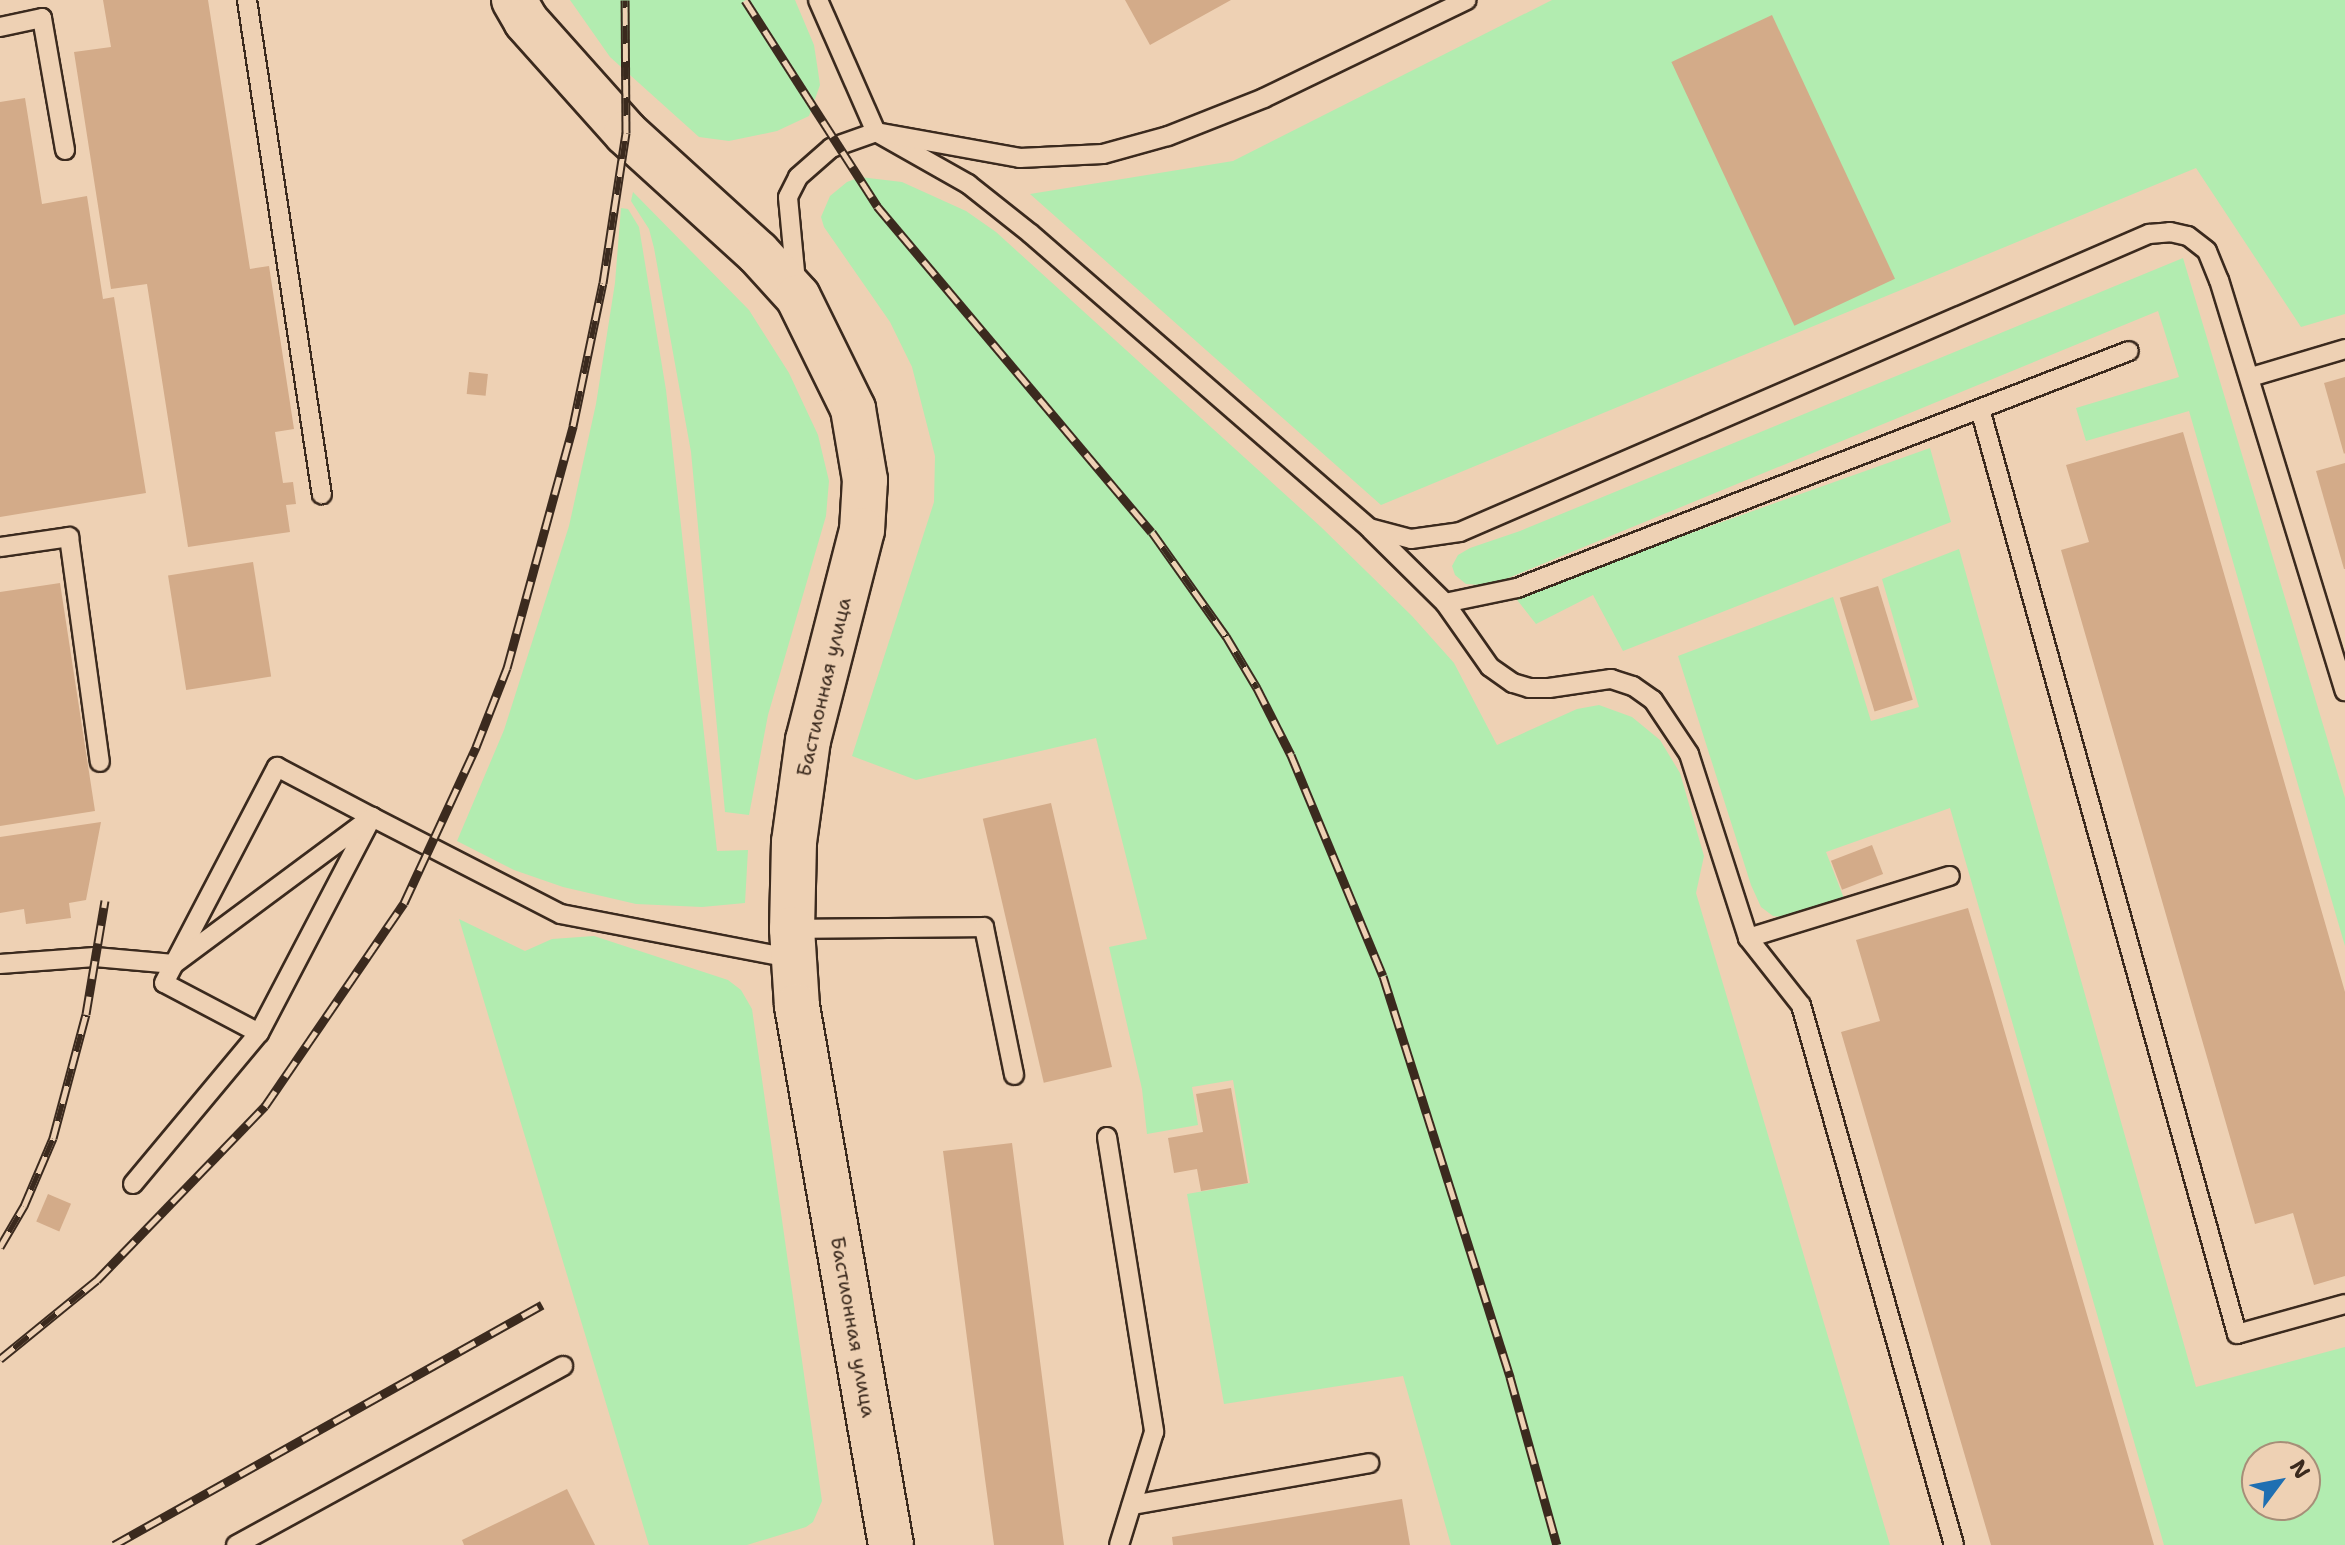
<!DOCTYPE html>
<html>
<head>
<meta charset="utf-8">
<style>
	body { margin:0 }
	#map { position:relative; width:2345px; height:1545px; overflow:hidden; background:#eed1b4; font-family:"Shantell Sans",sans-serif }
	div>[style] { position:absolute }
	.green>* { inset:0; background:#b2ecb0 }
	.building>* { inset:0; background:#d3ab89; transform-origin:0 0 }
	.roads { filter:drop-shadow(2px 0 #3b2a1e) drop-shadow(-2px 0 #3b2a1e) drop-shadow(0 2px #3b2a1e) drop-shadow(0 -2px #3b2a1e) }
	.service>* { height:18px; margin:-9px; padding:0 9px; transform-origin:9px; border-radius:9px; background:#eed1b4 }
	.secondary>* { height:44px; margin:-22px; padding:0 22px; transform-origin:22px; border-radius:22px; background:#eed1b4 }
	.rail>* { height:9px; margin-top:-4.5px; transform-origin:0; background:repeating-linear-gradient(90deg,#eed1b4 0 18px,#3b2a1e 0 36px); box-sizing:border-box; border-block:2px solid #3b2a1e }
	span { translate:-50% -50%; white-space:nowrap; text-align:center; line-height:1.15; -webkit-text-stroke:6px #eed1b4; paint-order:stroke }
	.street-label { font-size:20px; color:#3b2a1e }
	.north { position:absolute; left:2241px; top:1441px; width:80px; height:80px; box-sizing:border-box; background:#eed1b4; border:2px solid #a68e78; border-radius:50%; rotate:58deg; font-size:22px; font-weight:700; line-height:32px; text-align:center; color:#3b2a1e }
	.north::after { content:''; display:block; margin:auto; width:28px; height:36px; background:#1f6fb2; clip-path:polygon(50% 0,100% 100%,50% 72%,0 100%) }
</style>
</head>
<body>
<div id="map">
	<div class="green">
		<i style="clip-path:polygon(570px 0,795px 0,814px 45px,818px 71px,820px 85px,809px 116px,777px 131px,729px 141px,699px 137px,610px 57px)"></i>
		<i style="clip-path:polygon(1552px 0,2345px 0,2345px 314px,2301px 327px,2196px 168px,1381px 505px,1030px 194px,1233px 161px)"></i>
		<i style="clip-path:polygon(860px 177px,902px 182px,966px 211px,996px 232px,1321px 527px,1412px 616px,1454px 663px,1497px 745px,1577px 709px,1599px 705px,1632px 717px,1660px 740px,1680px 773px,1704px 856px,1696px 893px,1890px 1545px,1451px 1545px,1403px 1376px,1224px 1404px,1187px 1194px,1250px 1183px,1233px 1080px,1192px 1087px,1198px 1125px,1147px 1134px,1142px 1089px,1109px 947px,1147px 939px,1096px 738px,916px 780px,852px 756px,934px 502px,935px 456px,912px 367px,890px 322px,824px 227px,821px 217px,830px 196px,847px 182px)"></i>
		<i style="clip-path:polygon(633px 192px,749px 310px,789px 373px,818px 435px,829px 481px,826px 516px,768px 715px,749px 815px,725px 812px,691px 452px,654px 248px,649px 229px,631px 201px)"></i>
		<i style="clip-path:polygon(621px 208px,628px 209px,639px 227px,666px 390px,717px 851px,748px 850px,745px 903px,702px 907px,636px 904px,563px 887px,514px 870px,457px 841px,504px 730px,569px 526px,596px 404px,615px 283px)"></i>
		<i style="clip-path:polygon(2183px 258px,2345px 798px,2345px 946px,2189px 411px,2086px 441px,2076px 408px,2179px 377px,2158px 311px,1501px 581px,1481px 585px,1466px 584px,1455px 575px,1452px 566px,1458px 555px,1470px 548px,1520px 531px)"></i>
		<i style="clip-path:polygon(1930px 448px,1951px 522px,1623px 651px,1593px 595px,1536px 624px,1514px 596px)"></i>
		<i style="clip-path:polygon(evenodd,1959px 549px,2196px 1387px,2345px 1347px,2345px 1545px,2164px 1545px,1950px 808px,1826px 852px,1845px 901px,1790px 918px,1773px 916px,1761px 907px,1751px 885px,1678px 656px,1833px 597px,1871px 721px,1919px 707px,1882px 579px,1959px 549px,2257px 1457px,2305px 1457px,2305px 1505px,2257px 1505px,2257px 1457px)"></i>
		<i style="clip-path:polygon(459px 919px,525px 951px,552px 939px,594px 936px,728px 980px,741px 990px,752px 1009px,822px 1501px,813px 1522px,806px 1527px,747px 1545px,649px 1545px)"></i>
	</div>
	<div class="building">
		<i style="clip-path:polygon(103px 0,208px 0,250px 269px,269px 266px,294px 429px,275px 432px,283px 483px,293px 482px,296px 504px,286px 505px,290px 532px,188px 547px,147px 284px,111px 289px,74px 52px,111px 47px)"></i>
		<i style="clip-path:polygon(1125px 0,1231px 0,1150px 45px)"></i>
		<i style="left:1772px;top:15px;width:291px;height:111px;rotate:65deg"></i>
		<i style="clip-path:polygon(25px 98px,42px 204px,87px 196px,103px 299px,114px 297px,146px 493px,0 517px,0 102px)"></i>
		<i style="left:469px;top:372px;width:19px;height:22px;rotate:6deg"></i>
		<i style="clip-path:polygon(2345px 377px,2345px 453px,2344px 454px,2324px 383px)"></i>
		<i style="clip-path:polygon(2183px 432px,2345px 992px,2345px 1276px,2314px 1285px,2293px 1213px,2255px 1224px,2061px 550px,2089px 542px,2066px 465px)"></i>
		<i style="clip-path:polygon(2345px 463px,2345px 569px,2344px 569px,2316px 471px)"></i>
		<i style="left:253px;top:562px;width:116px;height:86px;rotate:81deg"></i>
		<i style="clip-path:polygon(60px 583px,95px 811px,0 826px,0 592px)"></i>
		<i style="left:1878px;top:586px;width:119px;height:40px;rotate:73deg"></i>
		<i style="left:1051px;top:803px;width:271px;height:70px;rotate:77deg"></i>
		<i style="clip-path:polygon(101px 822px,86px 900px,69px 903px,71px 918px,26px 924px,24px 909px,0 913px,0 837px)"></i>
		<i style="left:1872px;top:845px;width:31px;height:44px;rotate:69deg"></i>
		<i style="clip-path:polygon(1968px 908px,1992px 988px,2154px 1545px,1991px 1545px,1841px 1032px,1880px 1021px,1856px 940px)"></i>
		<i style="clip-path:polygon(1231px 1088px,1248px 1183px,1201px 1191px,1197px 1169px,1174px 1173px,1168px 1138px,1203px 1132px,1196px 1094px)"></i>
		<i style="clip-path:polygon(1012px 1143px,1054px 1470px,1064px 1545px,994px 1545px,985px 1479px,943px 1151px)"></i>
		<i style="left:48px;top:1194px;width:25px;height:30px;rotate:23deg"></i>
		<i style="clip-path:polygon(567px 1489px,595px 1545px,464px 1545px,462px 1540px)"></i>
		<i style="clip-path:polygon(1402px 1499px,1410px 1545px,1173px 1545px,1172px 1537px)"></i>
	</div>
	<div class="roads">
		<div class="service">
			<i style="left:247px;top:0;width:500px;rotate:81.4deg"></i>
			<i style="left:818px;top:0;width:144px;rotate:66.3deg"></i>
			<i style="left:876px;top:132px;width:106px;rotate:29.5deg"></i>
			<i style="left:968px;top:184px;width:80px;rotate:38.4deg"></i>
			<i style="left:1031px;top:234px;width:448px;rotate:41deg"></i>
			<i style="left:1369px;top:528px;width:43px;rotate:14.7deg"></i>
			<i style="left:1411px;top:539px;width:49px;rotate:-8.1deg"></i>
			<i style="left:1460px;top:532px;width:751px;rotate:-23.39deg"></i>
			<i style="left:2149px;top:234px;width:21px;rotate:-5deg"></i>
			<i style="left:2170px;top:232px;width:18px;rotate:13deg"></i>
			<i style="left:2188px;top:236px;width:24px;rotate:38deg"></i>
			<i style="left:2207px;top:251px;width:31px;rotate:68deg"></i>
			<i style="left:2219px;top:280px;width:430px;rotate:73deg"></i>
			<i style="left:0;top:27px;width:43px;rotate:-12.1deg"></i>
			<i style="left:42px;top:18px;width:134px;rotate:80.1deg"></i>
			<i style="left:796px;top:282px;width:85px;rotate:-95.4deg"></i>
			<i style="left:788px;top:197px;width:22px;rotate:-63deg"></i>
			<i style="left:798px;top:177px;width:44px;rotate:-41.3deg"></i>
			<i style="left:831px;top:148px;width:48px;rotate:-19.6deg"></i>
			<i style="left:876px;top:132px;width:146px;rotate:10.2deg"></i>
			<i style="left:1020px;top:158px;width:83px;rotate:-2.8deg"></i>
			<i style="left:1103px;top:154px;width:67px;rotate:-15.5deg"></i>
			<i style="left:1168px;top:136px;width:103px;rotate:-21.6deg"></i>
			<i style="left:1264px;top:98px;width:225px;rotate:-25.8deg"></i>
			<i style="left:2251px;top:377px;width:98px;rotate:-16.6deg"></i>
			<i style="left:1980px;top:409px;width:960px;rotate:74.47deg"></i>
			<i style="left:2237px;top:1334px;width:112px;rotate:-15.5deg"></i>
			<i style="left:1371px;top:530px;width:104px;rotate:44.6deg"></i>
			<i style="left:1445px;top:603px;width:74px;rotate:-11.8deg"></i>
			<i style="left:1517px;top:588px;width:656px;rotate:-21.17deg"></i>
			<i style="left:0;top:547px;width:70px;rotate:-8.2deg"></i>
			<i style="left:69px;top:537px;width:227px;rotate:82.2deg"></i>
			<i style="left:1445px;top:603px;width:78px;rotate:54.9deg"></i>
			<i style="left:1490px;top:667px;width:28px;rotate:35deg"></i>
			<i style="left:1513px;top:683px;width:17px;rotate:17deg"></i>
			<i style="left:1529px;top:688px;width:20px"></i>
			<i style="left:1549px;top:688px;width:63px;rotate:-8.3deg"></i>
			<i style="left:1611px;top:679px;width:23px;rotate:18deg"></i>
			<i style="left:1633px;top:686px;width:24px;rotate:35deg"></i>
			<i style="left:1653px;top:700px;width:65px;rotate:56.3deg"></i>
			<i style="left:1689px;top:754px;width:193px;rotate:72.2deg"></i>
			<i style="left:1748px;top:938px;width:85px;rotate:51.7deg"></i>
			<i style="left:1801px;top:1005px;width:561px;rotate:74.18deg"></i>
			<i style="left:277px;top:767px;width:107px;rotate:27.8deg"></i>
			<i style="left:372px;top:817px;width:244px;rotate:117.6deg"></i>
			<i style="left:259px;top:1033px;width:107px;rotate:-152.2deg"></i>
			<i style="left:164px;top:983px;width:244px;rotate:-62.4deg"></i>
			<i style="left:792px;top:929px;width:192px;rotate:-0.6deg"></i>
			<i style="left:984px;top:927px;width:151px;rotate:78.5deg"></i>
			<i style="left:1748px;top:938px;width:211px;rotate:-17.1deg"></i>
			<i style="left:0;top:964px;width:95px;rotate:-4.2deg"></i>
			<i style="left:95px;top:957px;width:79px;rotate:5.1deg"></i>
			<i style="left:174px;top:964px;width:247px;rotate:-36.6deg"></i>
			<i style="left:372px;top:817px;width:212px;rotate:27.2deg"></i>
			<i style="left:561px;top:914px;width:237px;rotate:10.9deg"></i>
			<i style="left:1107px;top:1137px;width:299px;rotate:80.9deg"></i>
			<i style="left:1154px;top:1432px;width:118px;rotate:107.2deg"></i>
			<i style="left:133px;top:1184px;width:197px;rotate:-50.2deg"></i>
			<i style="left:1132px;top:1505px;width:241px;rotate:-10deg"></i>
			<i style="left:236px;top:1545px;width:373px;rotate:-28.7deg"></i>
		</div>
		<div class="secondary">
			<i style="left:514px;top:0;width:24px;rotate:60deg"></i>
			<i style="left:526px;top:21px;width:150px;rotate:48.2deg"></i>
			<i style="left:626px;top:133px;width:178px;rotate:42.3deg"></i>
			<i style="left:758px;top:253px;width:59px;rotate:47.7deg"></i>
			<i style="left:798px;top:297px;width:125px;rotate:63.8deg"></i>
			<i style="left:853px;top:409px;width:72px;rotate:80.4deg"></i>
			<i style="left:865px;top:480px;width:50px;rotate:93.4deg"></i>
			<i style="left:862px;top:530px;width:217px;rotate:104.4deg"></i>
			<i style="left:808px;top:740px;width:103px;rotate:97.8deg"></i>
			<i style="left:794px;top:842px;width:87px;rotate:91.3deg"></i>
			<i style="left:792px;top:929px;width:77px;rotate:86.3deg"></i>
			<i style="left:797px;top:1006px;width:547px;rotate:80.11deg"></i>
		</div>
	</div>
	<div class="rail">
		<i style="left:745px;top:0;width:245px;rotate:57.3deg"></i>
		<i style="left:877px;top:206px;width:426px;rotate:49.9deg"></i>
		<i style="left:1152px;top:532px;width:128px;rotate:54.6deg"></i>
		<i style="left:1226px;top:636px;width:61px;rotate:59.2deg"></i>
		<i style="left:1257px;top:688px;width:75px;rotate:63.1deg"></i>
		<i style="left:1291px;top:755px;width:239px;rotate:67.4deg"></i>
		<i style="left:1383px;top:976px;width:421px;rotate:72.4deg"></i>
		<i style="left:1510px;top:1377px;width:174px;rotate:74.4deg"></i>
		<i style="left:0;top:1247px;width:48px;rotate:-59.7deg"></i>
		<i style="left:24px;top:1206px;width:74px;rotate:-66.9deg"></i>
		<i style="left:53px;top:1138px;width:128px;rotate:-75.1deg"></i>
		<i style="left:86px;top:1014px;width:115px;rotate:-80.5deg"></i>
		<i style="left:0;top:1359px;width:125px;rotate:-39.2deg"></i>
		<i style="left:97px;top:1280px;width:242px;rotate:-46deg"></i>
		<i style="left:265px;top:1106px;width:246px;rotate:-55.6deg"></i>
		<i style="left:404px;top:903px;width:172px;rotate:-65.2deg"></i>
		<i style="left:476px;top:747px;width:85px;rotate:-68.6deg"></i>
		<i style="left:507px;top:668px;width:251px;rotate:-74.7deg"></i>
		<i style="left:573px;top:426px;width:146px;rotate:-78.2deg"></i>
		<i style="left:603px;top:283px;width:152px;rotate:-81.3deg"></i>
		<i style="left:626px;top:133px;width:133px;rotate:-90.4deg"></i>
		<i style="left:114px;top:1545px;width:491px;rotate:-29.3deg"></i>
	</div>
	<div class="street-label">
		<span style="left:824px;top:687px;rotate:-77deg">Бастионная улица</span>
		<span style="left:853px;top:1327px;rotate:80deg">Бастионная улица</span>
	</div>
	<div class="north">N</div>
</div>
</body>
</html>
